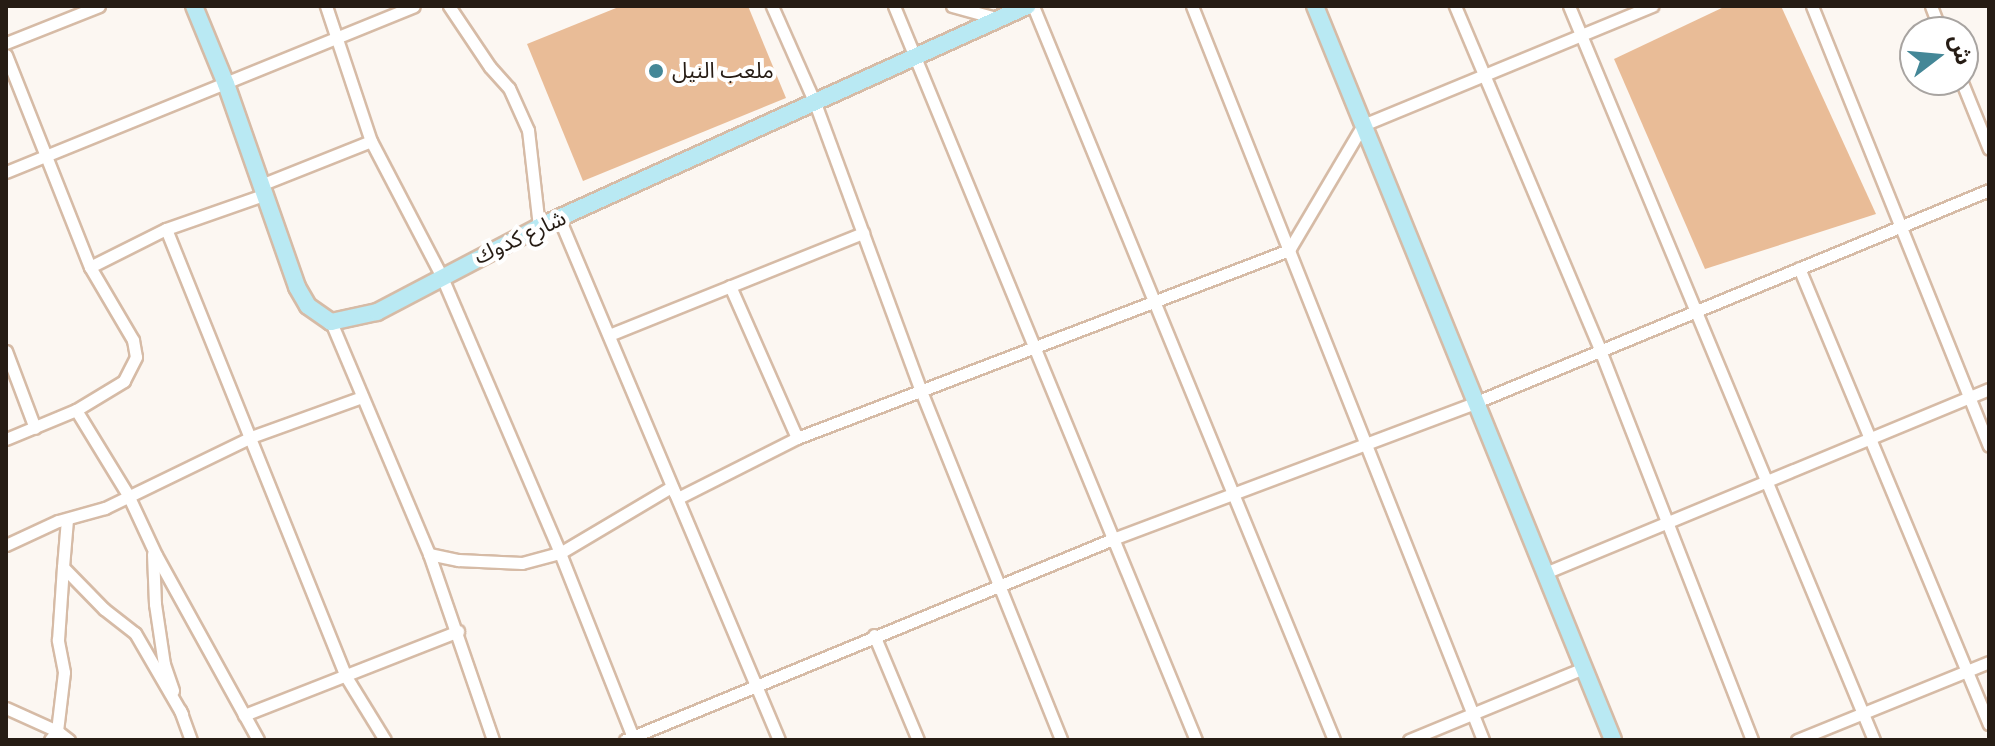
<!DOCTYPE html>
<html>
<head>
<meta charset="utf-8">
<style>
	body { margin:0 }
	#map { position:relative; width:1995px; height:746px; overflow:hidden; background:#fcf7f2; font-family:Figtree,"Noto Sans Arabic",sans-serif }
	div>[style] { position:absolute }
	.green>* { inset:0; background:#e9bc97 }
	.roads { filter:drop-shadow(2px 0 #d6bba6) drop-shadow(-2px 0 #d6bba6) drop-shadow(0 2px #d6bba6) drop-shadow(0 -2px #d6bba6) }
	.street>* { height:11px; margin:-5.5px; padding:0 5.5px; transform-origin:5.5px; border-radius:5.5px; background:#fff }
	.secondary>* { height:16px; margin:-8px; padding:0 8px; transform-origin:8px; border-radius:8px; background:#b9e9f3 }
	.dots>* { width:22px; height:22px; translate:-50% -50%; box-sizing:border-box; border:4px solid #fff; border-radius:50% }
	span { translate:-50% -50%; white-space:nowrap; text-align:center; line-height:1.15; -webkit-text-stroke:8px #fff; paint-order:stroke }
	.poi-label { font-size:22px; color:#261c14 }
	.left { translate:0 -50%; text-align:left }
	.street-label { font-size:22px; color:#261c14 }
	.frame { position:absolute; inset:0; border:8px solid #261c14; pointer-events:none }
	.north { position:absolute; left:1899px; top:16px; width:80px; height:80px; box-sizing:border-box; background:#fff; border:2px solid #a8a4a1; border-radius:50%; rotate:74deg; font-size:22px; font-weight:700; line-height:32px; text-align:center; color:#261c14 }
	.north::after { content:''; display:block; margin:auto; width:28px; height:36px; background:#448797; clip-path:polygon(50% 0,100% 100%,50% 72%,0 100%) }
</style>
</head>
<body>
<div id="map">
	<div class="green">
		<i style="clip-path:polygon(621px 6px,748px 6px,786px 98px,583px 181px,527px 44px)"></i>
		<i style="clip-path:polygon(1726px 6px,1781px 6px,1876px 214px,1705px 269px,1614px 59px)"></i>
	</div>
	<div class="roads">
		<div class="street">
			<i style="left:326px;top:6px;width:142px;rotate:71.6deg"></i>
			<i style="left:371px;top:141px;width:151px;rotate:62.4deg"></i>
			<i style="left:441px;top:275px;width:302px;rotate:66.8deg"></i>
			<i style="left:560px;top:553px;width:201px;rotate:68.4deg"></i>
			<i style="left:449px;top:6px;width:73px;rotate:56.1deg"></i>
			<i style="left:490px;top:67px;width:28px;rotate:48deg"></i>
			<i style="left:509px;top:88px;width:46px;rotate:65.7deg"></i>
			<i style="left:528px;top:130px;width:98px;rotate:83.5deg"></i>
			<i style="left:772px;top:6px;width:106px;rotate:66.1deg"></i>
			<i style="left:815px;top:103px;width:307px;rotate:69.8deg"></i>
			<i style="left:921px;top:391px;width:376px;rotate:68.1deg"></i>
			<i style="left:894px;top:6px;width:794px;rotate:67.64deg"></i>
			<i style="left:952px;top:6px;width:46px;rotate:15.3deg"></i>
			<i style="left:1033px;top:6px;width:793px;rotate:67.7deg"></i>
			<i style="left:1192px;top:6px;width:790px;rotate:68.37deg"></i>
			<i style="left:1455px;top:6px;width:373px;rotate:67.1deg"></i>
			<i style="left:1600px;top:350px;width:419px;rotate:68.7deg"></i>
			<i style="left:1569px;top:6px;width:795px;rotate:67.44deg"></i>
			<i style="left:1812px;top:6px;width:474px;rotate:68.1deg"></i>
			<i style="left:1931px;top:6px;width:28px;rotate:69deg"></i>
			<i style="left:6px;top:43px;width:100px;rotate:-21.7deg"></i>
			<i style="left:6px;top:55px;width:228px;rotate:68.4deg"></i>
			<i style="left:90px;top:267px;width:85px;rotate:59.5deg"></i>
			<i style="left:133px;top:340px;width:17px;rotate:80deg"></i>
			<i style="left:136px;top:357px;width:27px;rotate:117deg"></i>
			<i style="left:124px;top:381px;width:56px;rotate:148.9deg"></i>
			<i style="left:76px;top:410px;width:100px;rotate:58.5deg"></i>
			<i style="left:128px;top:495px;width:66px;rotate:65deg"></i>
			<i style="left:156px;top:555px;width:211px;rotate:61.1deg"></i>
			<i style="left:1961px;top:80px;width:74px;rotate:67.9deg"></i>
			<i style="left:6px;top:172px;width:440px;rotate:-22.1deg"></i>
			<i style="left:263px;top:184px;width:116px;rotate:-21.7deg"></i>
			<i style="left:559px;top:218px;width:566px;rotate:67.15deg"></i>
			<i style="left:166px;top:229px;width:481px;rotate:68.1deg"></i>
			<i style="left:345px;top:675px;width:76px;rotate:58.4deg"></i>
			<i style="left:90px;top:267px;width:85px;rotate:-26.6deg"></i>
			<i style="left:166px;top:229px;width:106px;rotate:-19.3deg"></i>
			<i style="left:1799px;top:268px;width:494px;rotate:67.4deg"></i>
			<i style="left:730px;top:286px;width:166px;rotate:66.2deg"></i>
			<i style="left:331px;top:322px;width:252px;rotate:67.1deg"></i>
			<i style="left:429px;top:554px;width:197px;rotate:71deg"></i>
			<i style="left:609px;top:335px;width:274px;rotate:-21.9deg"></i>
			<i style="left:6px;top:351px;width:82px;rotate:69.4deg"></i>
			<i style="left:6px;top:439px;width:76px;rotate:-22.5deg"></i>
			<i style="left:6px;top:545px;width:57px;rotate:-24.8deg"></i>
			<i style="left:58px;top:521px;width:49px;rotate:-15.5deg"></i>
			<i style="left:105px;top:508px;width:162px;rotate:-25.9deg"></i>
			<i style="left:251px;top:437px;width:118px;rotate:-19.8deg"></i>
			<i style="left:153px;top:554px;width:50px;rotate:87.7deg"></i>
			<i style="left:155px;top:604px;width:61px;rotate:81.5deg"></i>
			<i style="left:164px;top:664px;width:28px;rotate:71deg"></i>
			<i style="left:429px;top:554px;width:30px;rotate:12deg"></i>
			<i style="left:458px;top:560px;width:64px;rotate:2.7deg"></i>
			<i style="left:522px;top:563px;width:39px;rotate:-15deg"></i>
			<i style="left:560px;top:553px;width:129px;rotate:-30.7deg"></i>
			<i style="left:671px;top:487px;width:13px;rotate:58deg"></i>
			<i style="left:678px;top:498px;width:133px;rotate:-26.8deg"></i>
			<i style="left:797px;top:438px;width:527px;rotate:-20.91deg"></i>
			<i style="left:1289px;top:250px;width:145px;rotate:-59.4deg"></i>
			<i style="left:1363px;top:125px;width:313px;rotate:-22.4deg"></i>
			<i style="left:63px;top:567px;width:48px;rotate:-85.2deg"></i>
			<i style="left:1545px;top:573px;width:481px;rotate:-22.5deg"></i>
			<i style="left:874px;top:635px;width:114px;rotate:67.3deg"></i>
			<i style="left:6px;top:708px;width:56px;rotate:24.3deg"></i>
			<i style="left:57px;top:731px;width:15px;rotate:37deg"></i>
			<i style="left:180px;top:710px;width:32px;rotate:70deg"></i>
			<i style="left:244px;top:715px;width:230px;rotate:-21.4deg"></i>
			<i style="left:50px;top:740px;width:11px;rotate:-52deg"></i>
			<i style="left:57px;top:731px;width:59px;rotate:-83.2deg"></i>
			<i style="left:64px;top:672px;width:33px;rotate:-101deg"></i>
			<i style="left:58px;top:640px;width:73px;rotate:-86.1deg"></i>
			<i style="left:63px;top:567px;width:59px;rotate:45.7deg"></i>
			<i style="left:104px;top:609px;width:39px;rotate:38deg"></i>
			<i style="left:135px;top:633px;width:94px;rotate:59.9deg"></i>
			<i style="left:625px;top:740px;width:528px;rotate:-22.39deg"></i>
			<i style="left:1113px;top:539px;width:386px;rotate:-20.6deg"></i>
			<i style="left:1474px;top:403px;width:557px;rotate:-22.47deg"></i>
			<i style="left:1409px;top:740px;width:189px;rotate:-22.4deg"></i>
			<i style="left:1797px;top:740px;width:207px;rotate:-22.1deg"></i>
		</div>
		<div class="secondary">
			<i style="left:194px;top:6px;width:84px;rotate:67.7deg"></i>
			<i style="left:226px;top:84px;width:215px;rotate:70.7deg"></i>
			<i style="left:297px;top:287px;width:22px;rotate:60deg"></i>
			<i style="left:308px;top:306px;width:28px;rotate:35deg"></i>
			<i style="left:331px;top:322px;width:47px;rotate:-12.3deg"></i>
			<i style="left:377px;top:312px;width:183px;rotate:-27.7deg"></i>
			<i style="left:539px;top:227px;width:536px;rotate:-24.36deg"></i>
			<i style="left:1315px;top:6px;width:792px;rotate:67.9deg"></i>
		</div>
	</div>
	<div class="dots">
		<i style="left:656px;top:71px;background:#448797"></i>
	</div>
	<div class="poi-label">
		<span class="left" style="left:672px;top:71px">ملعب النيل</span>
	</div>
	<div class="street-label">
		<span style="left:520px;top:237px;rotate:-25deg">شارع كدوك</span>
	</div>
	<div class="frame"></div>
	<div class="north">ش</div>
</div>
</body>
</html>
